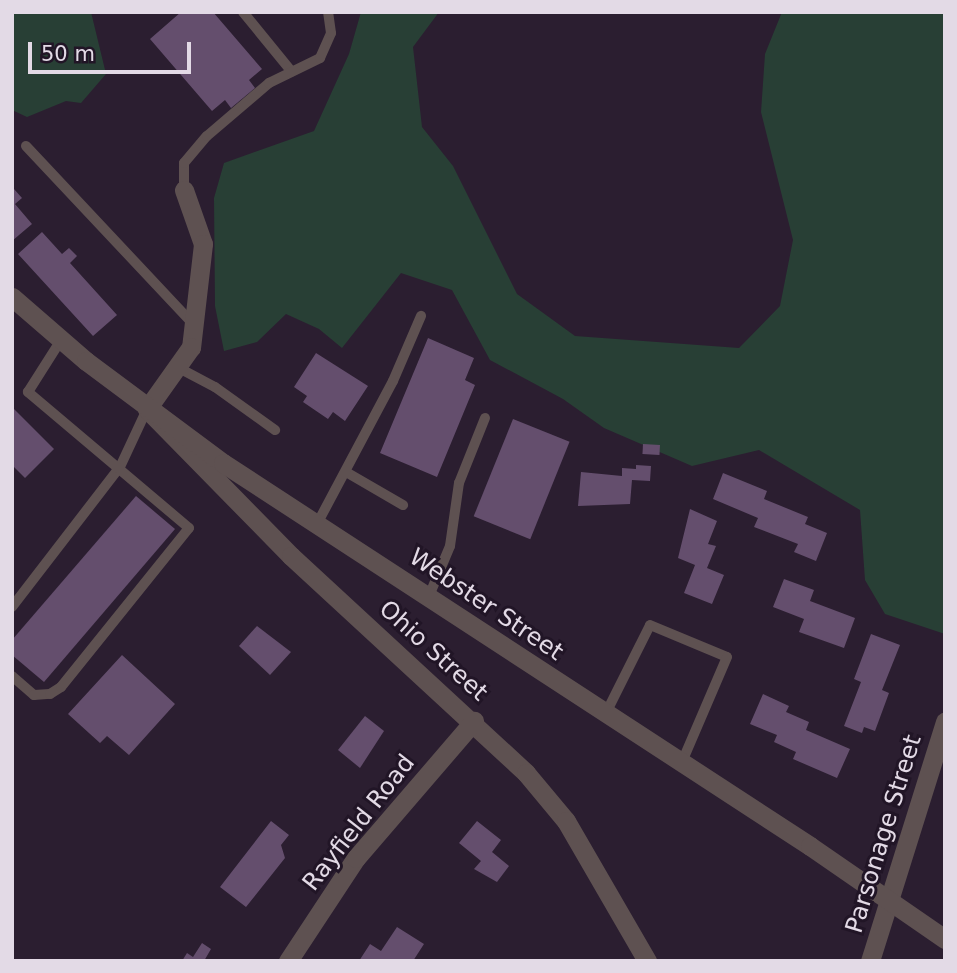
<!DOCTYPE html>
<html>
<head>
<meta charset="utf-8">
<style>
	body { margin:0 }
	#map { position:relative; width:957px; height:973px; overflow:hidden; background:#2b1e30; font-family:"DejaVu Sans",sans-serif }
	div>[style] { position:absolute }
	.green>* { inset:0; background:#283f35 }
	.building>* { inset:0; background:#644e6d; transform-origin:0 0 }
	.service>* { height:10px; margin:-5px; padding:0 5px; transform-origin:5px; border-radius:5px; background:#5e5151 }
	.minor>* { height:19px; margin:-9.5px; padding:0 9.5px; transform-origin:9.5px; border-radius:9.5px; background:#5e5151 }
	.tertiary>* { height:19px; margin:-9.5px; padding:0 9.5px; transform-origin:9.5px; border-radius:9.5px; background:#5e5151 }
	span { translate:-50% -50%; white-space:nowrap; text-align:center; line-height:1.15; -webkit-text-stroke:6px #211526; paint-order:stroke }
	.street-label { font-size:24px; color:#e3dae6 }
	.frame { position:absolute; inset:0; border:14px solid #e3dae6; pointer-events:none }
	.scale { position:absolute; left:28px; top:42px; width:163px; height:32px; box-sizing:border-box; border:4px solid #e3dae6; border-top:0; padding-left:9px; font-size:21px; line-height:24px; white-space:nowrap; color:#e3dae6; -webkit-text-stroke:5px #211526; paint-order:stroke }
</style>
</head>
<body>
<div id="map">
	<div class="green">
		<i style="clip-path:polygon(12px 12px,91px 12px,106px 74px,81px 103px,66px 101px,27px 117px,12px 110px)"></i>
		<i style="clip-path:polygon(361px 12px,439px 12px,413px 47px,422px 127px,453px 166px,517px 294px,575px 336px,739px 348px,780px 306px,793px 240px,761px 112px,765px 54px,782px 12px,945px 12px,945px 634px,885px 614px,865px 580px,860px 510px,759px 450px,692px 466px,604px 428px,563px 399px,490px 360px,452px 290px,401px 273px,342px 348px,319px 329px,286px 314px,257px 342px,224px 351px,215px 306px,214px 198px,224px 163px,314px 131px,349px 54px)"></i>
	</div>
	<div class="building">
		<i style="clip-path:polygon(181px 12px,213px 12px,262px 69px,249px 80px,255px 88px,231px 108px,225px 100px,212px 111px,150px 39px)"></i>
		<i style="clip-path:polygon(14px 189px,22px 198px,15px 204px,32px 224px,12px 241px)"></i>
		<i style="clip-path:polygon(42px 232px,62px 254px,69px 248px,77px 256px,70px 263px,117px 315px,93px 336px,18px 254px)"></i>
		<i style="clip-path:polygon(428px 338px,474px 358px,465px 380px,475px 385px,437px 477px,380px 453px)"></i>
		<i style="clip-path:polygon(316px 353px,368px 386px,345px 421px,333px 412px,328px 419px,303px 402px,307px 396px,294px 387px)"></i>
		<i style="clip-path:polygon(12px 407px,54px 449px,25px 478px,12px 465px)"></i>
		<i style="left:513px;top:419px;width:61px;height:105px;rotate:22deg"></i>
		<i style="left:643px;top:444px;width:17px;height:10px;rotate:3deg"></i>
		<i style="clip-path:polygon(636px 465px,651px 466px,650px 481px,632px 480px,630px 504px,578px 506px,581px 472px,622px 476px,622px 468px,636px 469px)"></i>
		<i style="clip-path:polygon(723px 473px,767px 491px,764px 499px,808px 517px,805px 524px,827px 533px,816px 561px,794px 552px,798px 544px,754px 527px,758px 518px,713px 499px)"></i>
		<i style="clip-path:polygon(136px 496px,175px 529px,44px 682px,12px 655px,12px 640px)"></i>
		<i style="clip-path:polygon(690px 509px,717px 521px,708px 544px,716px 546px,707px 568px,724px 575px,712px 604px,684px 593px,695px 565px,678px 558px)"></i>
		<i style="clip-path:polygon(784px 579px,814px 590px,810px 601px,855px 618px,844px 648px,799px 632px,804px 619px,773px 607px)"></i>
		<i style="clip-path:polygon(257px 626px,291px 652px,270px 675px,239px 646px)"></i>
		<i style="clip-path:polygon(871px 634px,900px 645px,882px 690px,889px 693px,875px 731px,864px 727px,862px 733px,844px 726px,861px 682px,854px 679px)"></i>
		<i style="clip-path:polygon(122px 655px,175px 704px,129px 755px,107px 736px,100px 743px,68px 714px)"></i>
		<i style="clip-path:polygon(763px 694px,789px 706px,786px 712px,809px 722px,806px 730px,850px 749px,837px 778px,793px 759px,796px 752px,774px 742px,777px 735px,750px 724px)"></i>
		<i style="clip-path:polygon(365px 716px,384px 731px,360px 768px,338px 750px)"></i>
		<i style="clip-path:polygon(271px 821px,289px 835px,281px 845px,285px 858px,246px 907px,220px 887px)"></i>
		<i style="clip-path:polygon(477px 821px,501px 840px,492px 852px,509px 866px,497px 882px,474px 869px,481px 861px,459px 843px)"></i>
		<i style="clip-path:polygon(397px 927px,424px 944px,413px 961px,359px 961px,370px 944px,381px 951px)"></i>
		<i style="clip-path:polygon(202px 943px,211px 949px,204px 961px,182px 961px,187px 953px,193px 957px)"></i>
	</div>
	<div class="service">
		<i style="left:243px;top:12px;width:77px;rotate:50.8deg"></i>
		<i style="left:26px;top:146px;width:244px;rotate:46.8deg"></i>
		<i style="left:184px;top:190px;width:27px;rotate:-90deg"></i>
		<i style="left:184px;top:163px;width:35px;rotate:-50deg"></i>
		<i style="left:207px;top:136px;width:82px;rotate:-40.5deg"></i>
		<i style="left:269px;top:83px;width:57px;rotate:-26.1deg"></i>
		<i style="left:320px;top:58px;width:27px;rotate:-66deg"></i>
		<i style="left:331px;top:33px;width:21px;rotate:-98deg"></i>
		<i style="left:177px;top:367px;width:43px;rotate:27.8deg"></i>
		<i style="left:215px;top:387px;width:74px;rotate:35.6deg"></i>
		<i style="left:346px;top:472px;width:66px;rotate:30.1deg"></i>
		<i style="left:317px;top:524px;width:162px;rotate:-62deg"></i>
		<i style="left:393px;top:381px;width:71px;rotate:-66.7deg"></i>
		<i style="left:429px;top:596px;width:54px;rotate:-67.2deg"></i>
		<i style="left:450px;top:546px;width:64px;rotate:-81.9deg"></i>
		<i style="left:459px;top:483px;width:70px;rotate:-68.2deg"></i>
		<i style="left:12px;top:607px;width:177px;rotate:-52.4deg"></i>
		<i style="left:120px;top:467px;width:64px;rotate:-65deg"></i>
		<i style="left:12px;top:676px;width:29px;rotate:41deg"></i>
		<i style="left:34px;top:695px;width:16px;rotate:-4deg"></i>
		<i style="left:50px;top:694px;width:13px;rotate:-32deg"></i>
		<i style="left:61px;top:687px;width:204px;rotate:-51.2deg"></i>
		<i style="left:189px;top:528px;width:211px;rotate:-139.8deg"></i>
		<i style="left:28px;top:392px;width:62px;rotate:-57.6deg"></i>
		<i style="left:606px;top:713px;width:98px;rotate:-63.4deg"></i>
		<i style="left:650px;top:625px;width:83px;rotate:22.6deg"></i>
		<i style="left:727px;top:657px;width:114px;rotate:113.2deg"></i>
	</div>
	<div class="minor">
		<i style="left:184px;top:190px;width:57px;rotate:70.6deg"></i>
		<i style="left:203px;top:244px;width:104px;rotate:96.6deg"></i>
		<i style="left:191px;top:347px;width:76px;rotate:125.4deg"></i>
		<i style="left:147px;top:409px;width:206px;rotate:45.6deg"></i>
		<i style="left:291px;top:556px;width:320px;rotate:42.7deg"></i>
		<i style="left:526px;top:773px;width:62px;rotate:50.2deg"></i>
		<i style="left:566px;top:821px;width:162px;rotate:59.9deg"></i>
		<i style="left:288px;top:961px;width:123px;rotate:-56.6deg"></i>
		<i style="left:356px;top:858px;width:181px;rotate:-49.3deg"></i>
		<i style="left:870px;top:961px;width:251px;rotate:-72.6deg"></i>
	</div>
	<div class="tertiary">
		<i style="left:12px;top:297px;width:98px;rotate:40.9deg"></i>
		<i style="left:86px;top:361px;width:171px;rotate:36.7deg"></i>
		<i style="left:223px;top:463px;width:701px;rotate:33.12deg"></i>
		<i style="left:810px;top:846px;width:164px;rotate:34.6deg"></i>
	</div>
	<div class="street-label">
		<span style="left:486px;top:605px;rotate:34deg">Webster Street</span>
		<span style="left:433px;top:651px;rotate:42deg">Ohio Street</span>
		<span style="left:359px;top:823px;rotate:-52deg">Rayfield Road</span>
		<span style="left:884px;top:834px;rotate:-73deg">Parsonage Street</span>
	</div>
	<div class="frame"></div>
	<div class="scale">50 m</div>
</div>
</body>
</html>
